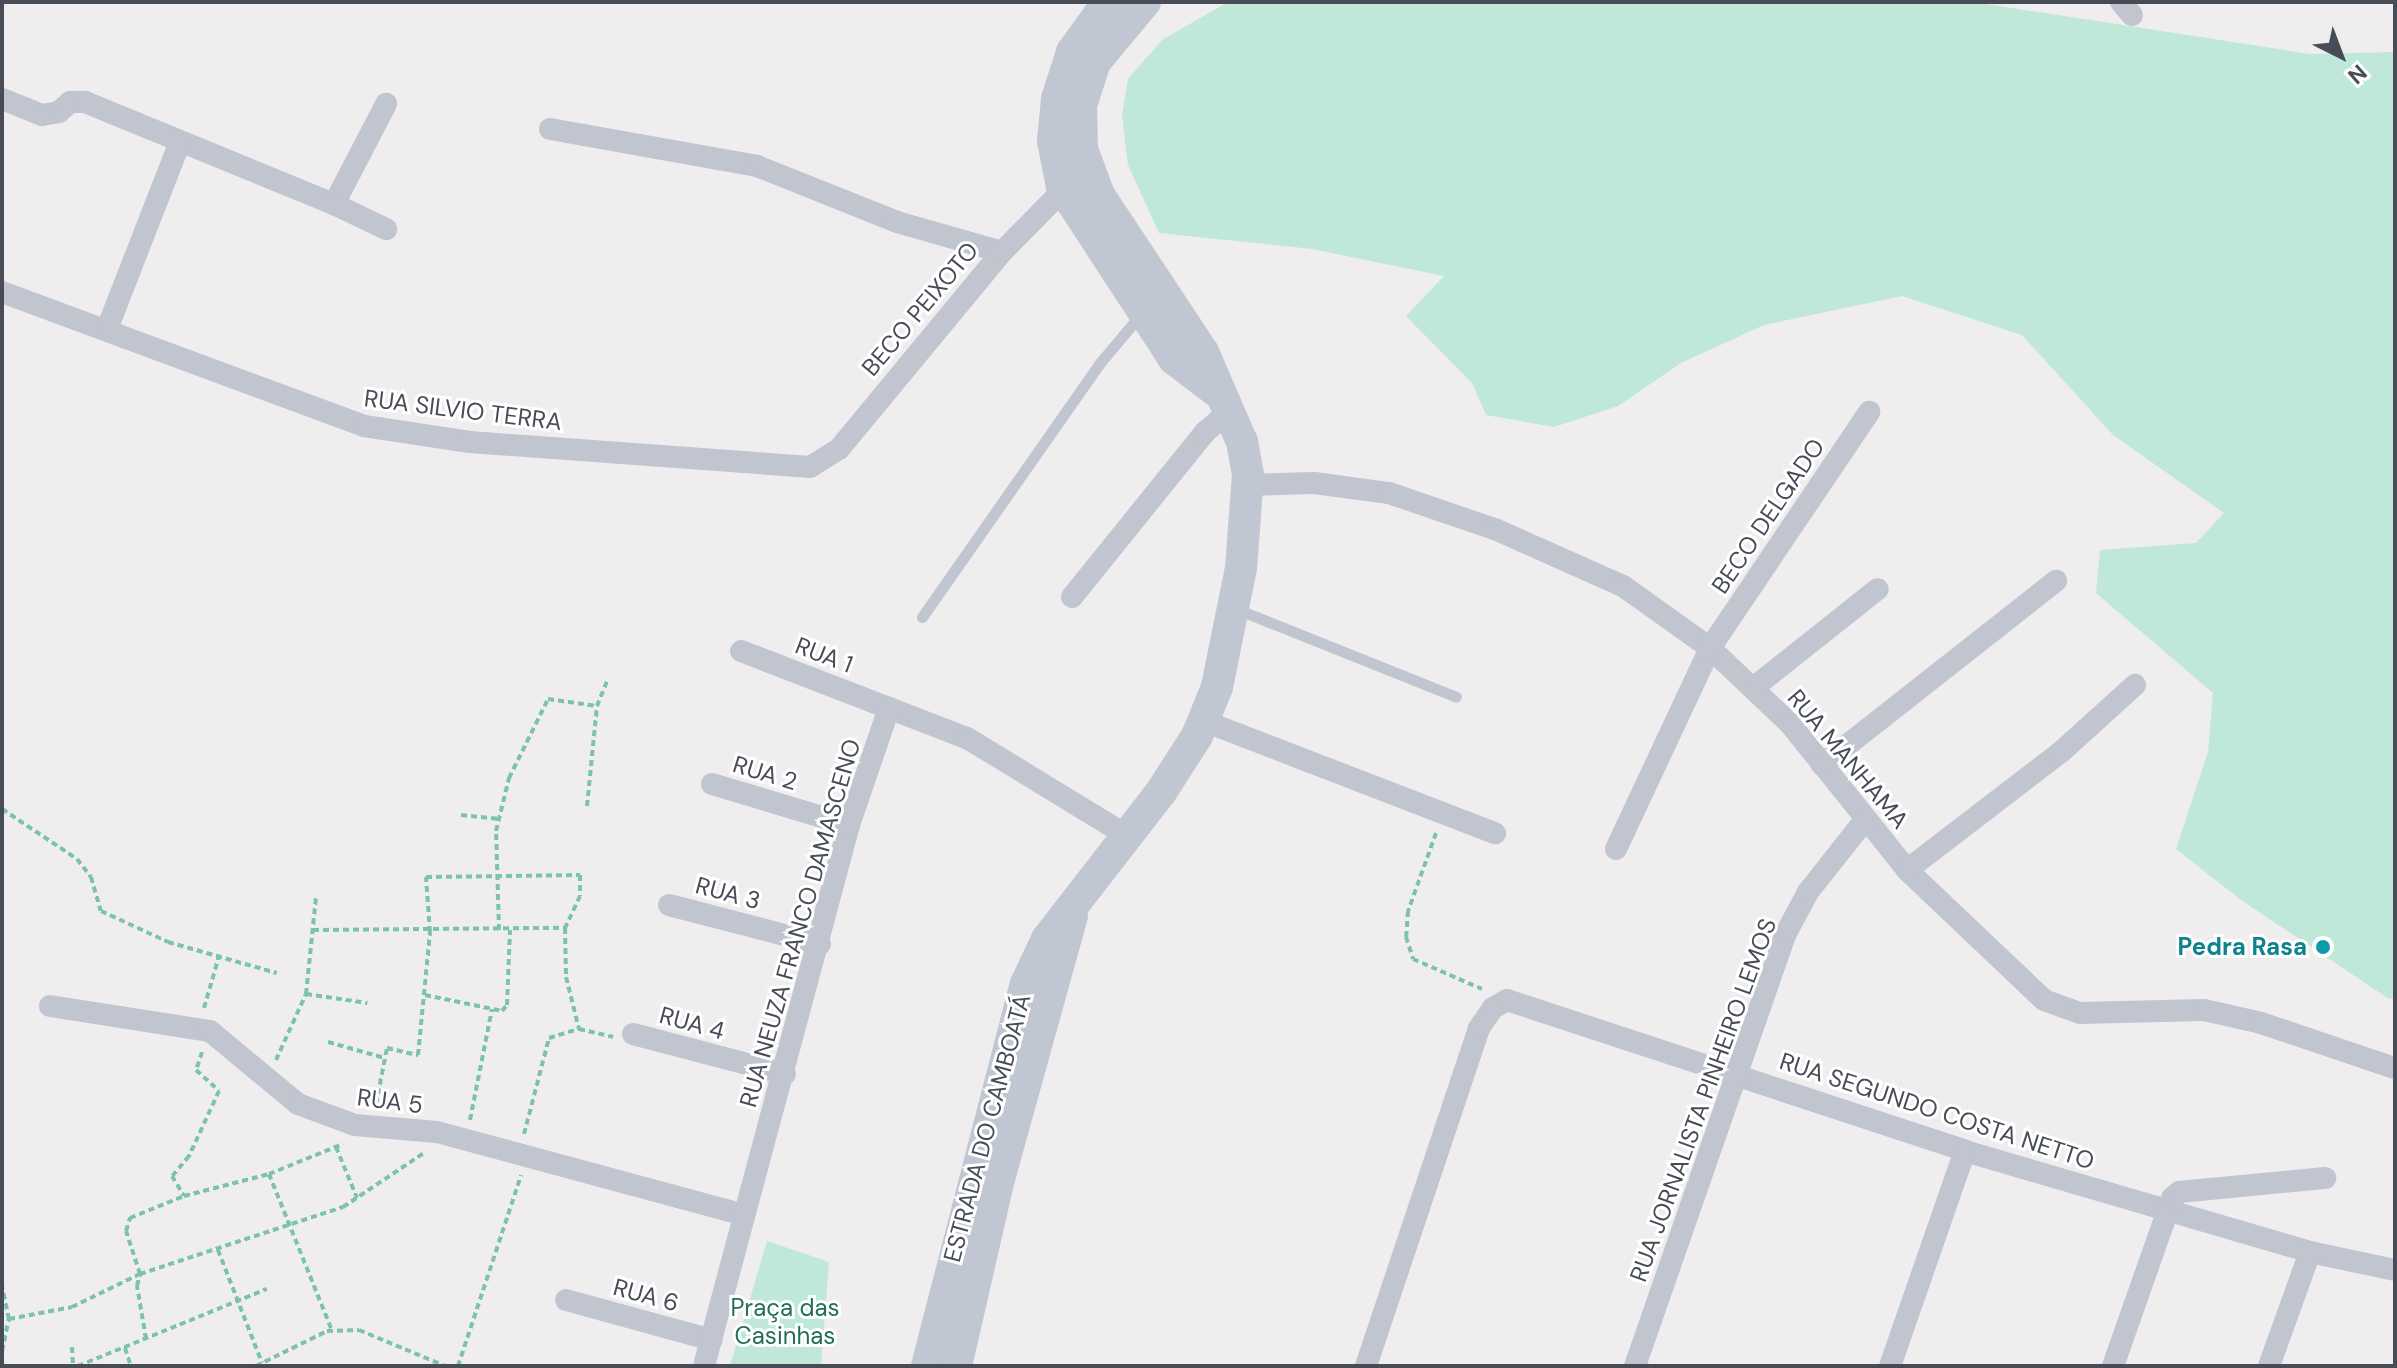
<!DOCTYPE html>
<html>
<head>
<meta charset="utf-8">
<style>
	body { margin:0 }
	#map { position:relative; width:2397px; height:1368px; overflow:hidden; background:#efeded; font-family:"DM Sans",sans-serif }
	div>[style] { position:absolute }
	.green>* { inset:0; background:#bfe8d9 }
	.path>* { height:4px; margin-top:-2px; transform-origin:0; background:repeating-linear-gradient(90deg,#7cc2b0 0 6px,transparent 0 10px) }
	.lane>* { height:11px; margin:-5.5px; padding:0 5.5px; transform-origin:5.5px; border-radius:5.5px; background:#c1c5d0 }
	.street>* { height:22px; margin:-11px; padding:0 11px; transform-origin:11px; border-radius:11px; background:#c1c5d0 }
	.secondary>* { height:32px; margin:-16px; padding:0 16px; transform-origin:16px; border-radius:16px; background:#c1c6d3 }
	.dots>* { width:22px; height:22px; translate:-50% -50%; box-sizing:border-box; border:4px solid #fff; border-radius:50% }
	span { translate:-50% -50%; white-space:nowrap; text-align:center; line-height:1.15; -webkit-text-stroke:6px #fff; paint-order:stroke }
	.street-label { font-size:24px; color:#474c57 }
	.culture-label { font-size:24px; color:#0d838f; font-weight:700 }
	.right { translate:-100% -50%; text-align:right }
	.park-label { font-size:24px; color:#216f5b }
	.frame { position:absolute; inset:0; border:4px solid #474c57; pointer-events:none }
	.north { position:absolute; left:2301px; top:16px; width:80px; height:80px; -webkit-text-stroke:6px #fff; paint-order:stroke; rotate:138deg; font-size:22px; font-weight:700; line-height:32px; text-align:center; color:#474c57 }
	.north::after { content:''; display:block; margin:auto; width:28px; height:36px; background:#474c57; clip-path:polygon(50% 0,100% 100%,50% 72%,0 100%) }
</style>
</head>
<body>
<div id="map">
	<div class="green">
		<i style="clip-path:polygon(1228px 2px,1973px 2px,2310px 54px,2395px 52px,2395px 998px,2389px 999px,2241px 900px,2176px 849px,2208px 752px,2213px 693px,2096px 593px,2100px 550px,2196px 543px,2224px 513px,2113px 435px,2022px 335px,1902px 296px,1764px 325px,1681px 363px,1618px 406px,1554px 427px,1486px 415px,1472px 383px,1406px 316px,1444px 276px,1312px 249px,1159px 233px,1128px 165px,1122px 115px,1128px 79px,1162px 40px)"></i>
		<i style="clip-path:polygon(767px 1241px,829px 1262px,821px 1366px,730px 1366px)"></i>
	</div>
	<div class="path">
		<i style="left:587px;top:806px;width:100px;rotate:-84.3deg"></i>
		<i style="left:597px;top:706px;width:27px;rotate:-68deg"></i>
		<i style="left:2px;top:809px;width:90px;rotate:33.7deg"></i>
		<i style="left:77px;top:859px;width:23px;rotate:52deg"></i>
		<i style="left:91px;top:877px;width:35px;rotate:74deg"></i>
		<i style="left:101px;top:911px;width:74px;rotate:24.8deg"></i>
		<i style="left:168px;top:942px;width:113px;rotate:15.9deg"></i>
		<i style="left:461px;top:815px;width:39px;rotate:6deg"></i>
		<i style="left:1436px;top:833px;width:83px;rotate:109.7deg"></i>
		<i style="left:1408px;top:911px;width:26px;rotate:94deg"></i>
		<i style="left:1406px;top:937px;width:23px;rotate:72deg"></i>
		<i style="left:1413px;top:959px;width:75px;rotate:23.5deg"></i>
		<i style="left:313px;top:930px;width:252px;rotate:-0.5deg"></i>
		<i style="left:499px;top:930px;width:99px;rotate:-91.7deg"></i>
		<i style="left:496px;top:831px;width:55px;rotate:-76.2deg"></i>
		<i style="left:509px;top:778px;width:88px;rotate:-63.7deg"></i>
		<i style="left:548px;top:699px;width:49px;rotate:8.1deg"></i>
		<i style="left:306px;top:994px;width:62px;rotate:8.4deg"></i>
		<i style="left:425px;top:995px;width:79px;rotate:11.7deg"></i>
		<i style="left:502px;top:1011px;width:8px;rotate:-50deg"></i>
		<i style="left:507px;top:1005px;width:75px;rotate:-87.7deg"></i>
		<i style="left:204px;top:1008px;width:54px;rotate:-73.9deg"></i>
		<i style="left:328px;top:1042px;width:59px;rotate:15.7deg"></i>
		<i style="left:202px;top:1052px;width:19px;rotate:108deg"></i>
		<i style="left:196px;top:1070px;width:31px;rotate:42deg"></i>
		<i style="left:219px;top:1091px;width:72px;rotate:114.8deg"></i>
		<i style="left:189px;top:1156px;width:26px;rotate:130deg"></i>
		<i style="left:172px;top:1176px;width:23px;rotate:59deg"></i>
		<i style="left:184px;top:1196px;width:88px;rotate:-14.5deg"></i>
		<i style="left:269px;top:1174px;width:80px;rotate:-22.1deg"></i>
		<i style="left:276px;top:1060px;width:72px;rotate:-65.6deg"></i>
		<i style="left:306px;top:994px;width:98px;rotate:-84.1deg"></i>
		<i style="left:376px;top:1104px;width:57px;rotate:-78.9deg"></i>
		<i style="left:387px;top:1048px;width:32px;rotate:13deg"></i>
		<i style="left:418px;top:1055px;width:124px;rotate:-84.4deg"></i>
		<i style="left:430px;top:932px;width:55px;rotate:-94.2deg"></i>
		<i style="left:426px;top:877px;width:154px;rotate:-0.7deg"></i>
		<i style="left:580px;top:875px;width:21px;rotate:90deg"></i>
		<i style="left:580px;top:896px;width:35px;rotate:115deg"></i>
		<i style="left:565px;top:928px;width:49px;rotate:88.8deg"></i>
		<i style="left:566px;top:977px;width:54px;rotate:76deg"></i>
		<i style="left:579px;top:1029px;width:35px;rotate:13deg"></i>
		<i style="left:470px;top:1120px;width:113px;rotate:-78.8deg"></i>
		<i style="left:524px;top:1134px;width:99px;rotate:-75.4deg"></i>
		<i style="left:549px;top:1038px;width:31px;rotate:-17deg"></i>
		<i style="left:336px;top:1147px;width:55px;rotate:67.6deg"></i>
		<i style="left:269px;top:1174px;width:169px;rotate:68.1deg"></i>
		<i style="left:218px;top:1250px;width:121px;rotate:68.7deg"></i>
		<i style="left:9px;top:1319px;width:64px;rotate:-10.8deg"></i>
		<i style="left:72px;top:1307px;width:76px;rotate:-25.9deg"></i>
		<i style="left:140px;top:1274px;width:214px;rotate:-18.3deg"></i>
		<i style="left:343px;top:1207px;width:97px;rotate:-33.7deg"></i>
		<i style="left:146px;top:1339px;width:54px;rotate:-99.6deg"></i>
		<i style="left:137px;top:1286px;width:12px;rotate:-76deg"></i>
		<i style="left:140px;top:1274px;width:45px;rotate:-108deg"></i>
		<i style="left:126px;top:1231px;width:14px;rotate:-73deg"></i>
		<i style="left:130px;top:1218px;width:58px;rotate:-22.2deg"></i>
		<i style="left:72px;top:1347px;width:19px;rotate:87deg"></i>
		<i style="left:125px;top:1348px;width:19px;rotate:72deg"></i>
		<i style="left:2px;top:1351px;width:33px;rotate:-78deg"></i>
		<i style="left:9px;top:1319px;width:33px;rotate:-102deg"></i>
		<i style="left:78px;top:1366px;width:204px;rotate:-22.2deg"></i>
		<i style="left:256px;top:1366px;width:79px;rotate:-26.2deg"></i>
		<i style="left:327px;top:1331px;width:32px;rotate:-2deg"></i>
		<i style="left:359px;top:1330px;width:93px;rotate:22.7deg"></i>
		<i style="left:458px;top:1366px;width:201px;rotate:-71.7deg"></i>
	</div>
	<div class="lane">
		<i style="left:1234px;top:608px;width:239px;rotate:21.8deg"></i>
		<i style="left:922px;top:617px;width:309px;rotate:-55deg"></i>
		<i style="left:1099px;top:364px;width:67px;rotate:-49.9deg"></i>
	</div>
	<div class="street">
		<i style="left:2121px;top:2px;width:17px;rotate:50deg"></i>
		<i style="left:2px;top:99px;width:43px;rotate:21.8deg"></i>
		<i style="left:42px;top:115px;width:17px;rotate:-10deg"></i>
		<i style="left:59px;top:112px;width:15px;rotate:-42deg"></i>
		<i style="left:70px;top:102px;width:15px"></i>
		<i style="left:85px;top:102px;width:269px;rotate:22.3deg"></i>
		<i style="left:334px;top:204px;width:113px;rotate:-62.5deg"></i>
		<i style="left:550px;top:129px;width:210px;rotate:10.1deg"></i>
		<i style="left:757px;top:166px;width:151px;rotate:21.8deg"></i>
		<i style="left:897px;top:222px;width:109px;rotate:15.9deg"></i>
		<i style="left:334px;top:204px;width:58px;rotate:25.7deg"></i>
		<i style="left:2px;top:292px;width:386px;rotate:20.3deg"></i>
		<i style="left:364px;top:426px;width:107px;rotate:8.6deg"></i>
		<i style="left:470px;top:442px;width:341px;rotate:4.2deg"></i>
		<i style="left:810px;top:467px;width:34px;rotate:-32deg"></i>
		<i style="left:839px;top:449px;width:256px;rotate:-50.4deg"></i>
		<i style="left:1002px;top:252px;width:101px;rotate:-45.4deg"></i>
		<i style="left:107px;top:329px;width:201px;rotate:-68.7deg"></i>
		<i style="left:1248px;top:485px;width:66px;rotate:-1.7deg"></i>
		<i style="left:1314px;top:483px;width:76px;rotate:7.6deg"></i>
		<i style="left:1389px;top:493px;width:114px;rotate:18.9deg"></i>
		<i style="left:1497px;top:530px;width:138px;rotate:24deg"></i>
		<i style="left:1623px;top:586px;width:107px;rotate:35.5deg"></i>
		<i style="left:1710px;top:648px;width:112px;rotate:43.5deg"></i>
		<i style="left:1791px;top:725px;width:186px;rotate:51.3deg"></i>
		<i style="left:1907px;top:870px;width:189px;rotate:43.5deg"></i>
		<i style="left:2044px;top:1000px;width:38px;rotate:20deg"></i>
		<i style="left:2080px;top:1013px;width:124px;rotate:-1.4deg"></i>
		<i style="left:2204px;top:1010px;width:58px;rotate:12.8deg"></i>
		<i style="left:2261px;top:1023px;width:141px;rotate:18.6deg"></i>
		<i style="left:1072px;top:597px;width:212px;rotate:-51.1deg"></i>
		<i style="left:1205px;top:432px;width:30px;rotate:-40deg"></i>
		<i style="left:741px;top:651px;width:242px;rotate:21.1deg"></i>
		<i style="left:967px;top:738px;width:186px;rotate:31.4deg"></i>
		<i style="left:1753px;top:688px;width:159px;rotate:-38.4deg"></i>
		<i style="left:1204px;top:721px;width:312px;rotate:21.1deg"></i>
		<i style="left:1822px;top:765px;width:298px;rotate:-38.2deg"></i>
		<i style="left:712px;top:784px;width:143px;rotate:16.7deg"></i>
		<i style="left:1616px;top:849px;width:222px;rotate:-64.9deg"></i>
		<i style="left:1710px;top:648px;width:285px;rotate:-56deg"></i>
		<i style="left:1907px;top:870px;width:194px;rotate:-37.5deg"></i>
		<i style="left:2061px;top:752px;width:100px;rotate:-42.2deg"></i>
		<i style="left:669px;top:905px;width:156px;rotate:14.5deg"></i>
		<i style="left:50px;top:1006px;width:162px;rotate:8.9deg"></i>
		<i style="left:210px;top:1031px;width:114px;rotate:39.7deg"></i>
		<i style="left:298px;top:1104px;width:61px;rotate:20.2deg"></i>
		<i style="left:355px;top:1125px;width:82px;rotate:4.9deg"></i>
		<i style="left:437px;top:1132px;width:318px;rotate:15.1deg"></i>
		<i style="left:633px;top:1034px;width:157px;rotate:14.7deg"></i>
		<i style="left:566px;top:1300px;width:151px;rotate:15.3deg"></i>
		<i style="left:704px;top:1366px;width:560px;rotate:-75deg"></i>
		<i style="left:849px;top:825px;width:124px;rotate:-71.1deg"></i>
		<i style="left:1366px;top:1366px;width:356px;rotate:-71.5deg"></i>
		<i style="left:1479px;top:1028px;width:24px;rotate:-55deg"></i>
		<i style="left:1493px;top:1008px;width:16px;rotate:-30deg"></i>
		<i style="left:1507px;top:1000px;width:482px;rotate:18.2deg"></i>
		<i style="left:1965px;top:1151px;width:359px;rotate:16.3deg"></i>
		<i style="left:2310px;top:1252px;width:87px;rotate:12deg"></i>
		<i style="left:1635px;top:1366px;width:459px;rotate:-70.8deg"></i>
		<i style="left:1786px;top:933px;width:47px;rotate:-61.8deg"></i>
		<i style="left:1808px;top:892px;width:90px;rotate:-51.7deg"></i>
		<i style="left:1890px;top:1366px;width:228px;rotate:-70.8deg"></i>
		<i style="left:2113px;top:1366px;width:178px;rotate:-70.6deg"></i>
		<i style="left:2172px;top:1198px;width:9px;rotate:-41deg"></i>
		<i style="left:2179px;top:1192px;width:147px;rotate:-5.5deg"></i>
		<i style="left:2269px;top:1366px;width:121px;rotate:-70.2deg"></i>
	</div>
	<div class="secondary">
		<i style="left:1108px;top:2px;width:62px;rotate:125.8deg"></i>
		<i style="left:1072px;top:52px;width:49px;rotate:107.7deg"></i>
		<i style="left:1057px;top:99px;width:42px;rotate:95.4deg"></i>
		<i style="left:1053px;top:141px;width:47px;rotate:78.9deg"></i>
		<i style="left:1062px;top:187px;width:205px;rotate:56.9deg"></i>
		<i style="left:1174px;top:359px;width:53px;rotate:37.3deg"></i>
		<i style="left:927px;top:1366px;width:395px;rotate:-75.5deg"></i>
		<i style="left:1026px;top:984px;width:50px;rotate:-65deg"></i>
		<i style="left:1047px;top:939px;width:186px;rotate:-52.2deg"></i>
		<i style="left:1161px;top:792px;width:67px;rotate:-57.3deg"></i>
		<i style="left:1197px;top:736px;width:53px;rotate:-67.8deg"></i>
		<i style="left:1217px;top:687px;width:121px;rotate:-78.6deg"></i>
		<i style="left:1241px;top:568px;width:93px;rotate:-85.7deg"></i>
		<i style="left:1248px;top:475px;width:34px;rotate:-100deg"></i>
		<i style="left:1242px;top:442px;width:98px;rotate:-113.4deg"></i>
		<i style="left:1203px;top:352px;width:188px;rotate:-123.5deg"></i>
		<i style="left:1099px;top:195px;width:49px;rotate:-110.3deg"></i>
		<i style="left:1082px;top:149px;width:44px;rotate:-91.3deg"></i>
		<i style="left:1081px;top:105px;width:45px;rotate:-72deg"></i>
		<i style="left:1095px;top:62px;width:78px;rotate:-50.2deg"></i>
		<i style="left:956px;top:1366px;width:192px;rotate:-77.1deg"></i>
		<i style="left:999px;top:1179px;width:273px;rotate:-74.5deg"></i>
	</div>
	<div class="dots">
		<i style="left:2323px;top:947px;background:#0f9aa8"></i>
	</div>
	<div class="street-label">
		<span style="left:920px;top:309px;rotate:-50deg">BECO PEIXOTO</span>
		<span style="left:463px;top:410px;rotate:7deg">RUA SILVIO TERRA</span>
		<span style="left:1768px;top:516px;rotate:-56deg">BECO DELGADO</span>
		<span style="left:824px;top:655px;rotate:21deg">RUA 1</span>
		<span style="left:1848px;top:759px;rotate:50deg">RUA MANHAMA</span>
		<span style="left:765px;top:773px;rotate:17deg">RUA 2</span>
		<span style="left:728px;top:893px;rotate:15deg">RUA 3</span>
		<span style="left:800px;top:923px;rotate:-74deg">RUA NEUZA FRANCO DAMASCENO</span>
		<span style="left:692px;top:1023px;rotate:15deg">RUA 4</span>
		<span style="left:1703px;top:1100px;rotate:-70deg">RUA JORNALISTA PINHEIRO LEMOS</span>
		<span style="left:390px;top:1101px;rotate:7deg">RUA 5</span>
		<span style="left:1937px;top:1111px;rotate:18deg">RUA SEGUNDO COSTA NETTO</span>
		<span style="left:987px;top:1128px;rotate:-75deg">ESTRADA DO CAMBOATÁ</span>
		<span style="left:646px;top:1295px;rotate:15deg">RUA 6</span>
	</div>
	<div class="culture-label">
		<span class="right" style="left:2307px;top:947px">Pedra Rasa</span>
	</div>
	<div class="park-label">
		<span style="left:785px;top:1322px">Praça das<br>Casinhas</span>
	</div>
	<div class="frame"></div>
	<div class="north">N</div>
</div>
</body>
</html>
